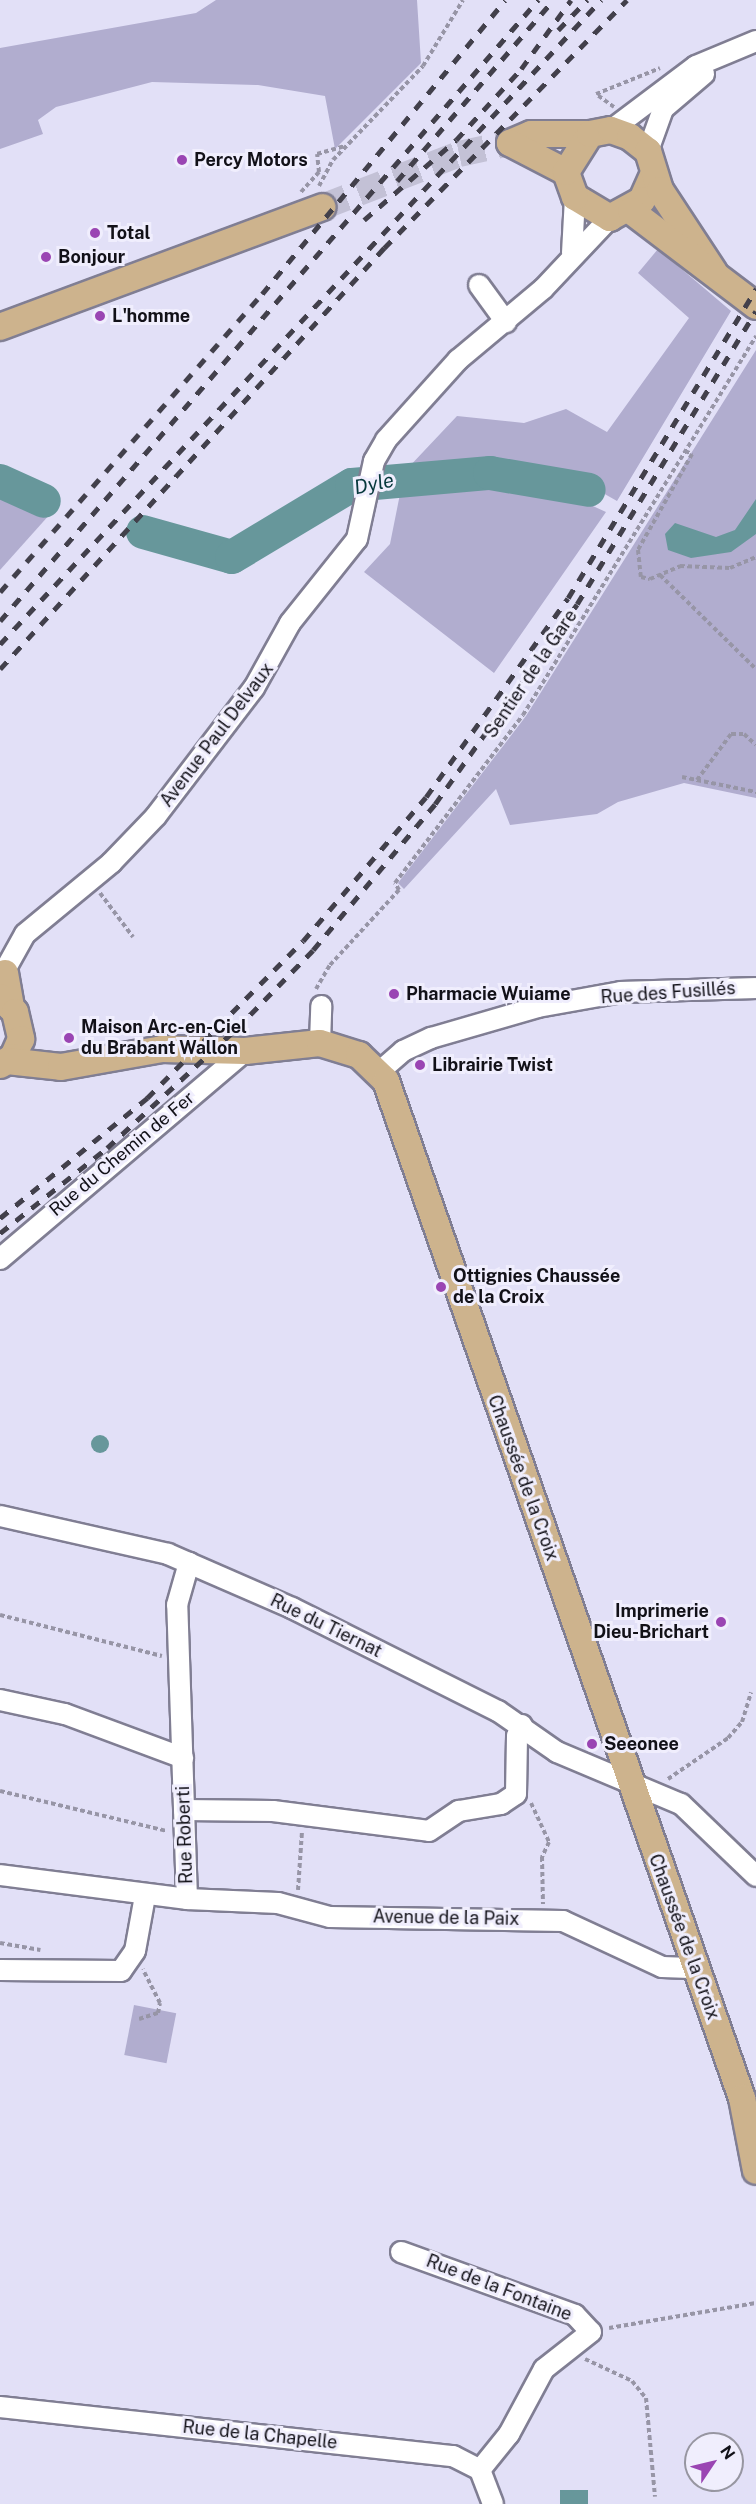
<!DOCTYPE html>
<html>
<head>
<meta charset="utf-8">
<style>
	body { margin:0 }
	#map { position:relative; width:756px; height:2504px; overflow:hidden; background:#e2e0f7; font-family:"Public Sans",sans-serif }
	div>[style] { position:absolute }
	.green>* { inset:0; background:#b1adcf; transform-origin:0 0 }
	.water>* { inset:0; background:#67979b; transform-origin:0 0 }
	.round { border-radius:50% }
	.river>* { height:34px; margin:-17px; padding:0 17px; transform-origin:17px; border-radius:17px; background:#67979b }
	.major-tunnel>* { height:26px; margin-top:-13px; transform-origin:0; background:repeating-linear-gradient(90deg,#c3c1d6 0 26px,transparent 0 39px) }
	.path>* { height:4px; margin-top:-2px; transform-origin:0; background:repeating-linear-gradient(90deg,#9795a6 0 4.5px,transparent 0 7.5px) }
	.roads { filter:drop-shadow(2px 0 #807e93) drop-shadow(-2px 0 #807e93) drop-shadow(0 2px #807e93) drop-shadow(0 -2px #807e93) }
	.minor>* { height:20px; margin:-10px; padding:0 10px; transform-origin:10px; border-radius:10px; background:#fff }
	.major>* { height:26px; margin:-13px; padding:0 13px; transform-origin:13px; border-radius:13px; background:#cdb38d }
	.rail>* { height:4.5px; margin-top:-2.25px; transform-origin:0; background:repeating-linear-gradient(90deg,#42404b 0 10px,transparent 0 20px) }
	.dots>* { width:16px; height:16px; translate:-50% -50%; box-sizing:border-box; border:3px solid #f0eefd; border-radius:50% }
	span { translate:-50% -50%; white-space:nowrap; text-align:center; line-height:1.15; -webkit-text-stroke:6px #f0eefd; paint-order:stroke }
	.poi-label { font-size:18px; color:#121118; font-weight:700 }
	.left { translate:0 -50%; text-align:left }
	.right { translate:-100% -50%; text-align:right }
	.street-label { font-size:18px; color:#121118 }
	.water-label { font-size:20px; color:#07383c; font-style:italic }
	.north { position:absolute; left:684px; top:2432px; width:60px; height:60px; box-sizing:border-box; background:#f0eefd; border:2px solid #9796a1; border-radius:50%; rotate:55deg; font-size:16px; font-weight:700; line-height:24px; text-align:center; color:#121118 }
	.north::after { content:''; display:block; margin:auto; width:21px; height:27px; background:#9a45b3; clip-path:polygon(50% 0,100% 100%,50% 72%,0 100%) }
</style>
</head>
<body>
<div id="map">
	<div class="green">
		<i style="clip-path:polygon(216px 0,417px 0,421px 63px,335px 149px,325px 96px,258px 85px,152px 82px,56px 107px,38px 120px,43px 134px,0 149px,0 48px,196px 13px)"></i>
		<i style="clip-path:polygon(658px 249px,731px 311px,617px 501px,587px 484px,490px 467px,407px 469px,457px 416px,524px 423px,566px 409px,607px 432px,689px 318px,638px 273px)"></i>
		<i style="clip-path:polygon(756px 350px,756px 798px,684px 783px,618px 802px,597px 814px,510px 825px,496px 789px,404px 889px,398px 883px,526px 716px)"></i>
		<i style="clip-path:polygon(506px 482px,571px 496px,606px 512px,494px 673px,364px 572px,390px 544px,401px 489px)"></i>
		<i style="clip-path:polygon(0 487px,51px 513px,0 570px)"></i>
		<i style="left:134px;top:2005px;width:43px;height:51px;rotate:11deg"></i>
	</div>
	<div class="water">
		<i style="clip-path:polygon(756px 499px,756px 534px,731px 552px,691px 558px,668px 550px,665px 534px,675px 523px,716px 537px,735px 530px)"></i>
		<i class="round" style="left:91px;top:1435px;width:18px;height:18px"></i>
		<i style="left:588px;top:2490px;width:14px;height:28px;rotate:90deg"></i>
	</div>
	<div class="river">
		<i style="left:0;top:481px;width:48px;rotate:24.4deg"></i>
		<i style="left:143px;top:532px;width:92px;rotate:15.7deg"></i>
		<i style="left:232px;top:557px;width:140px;rotate:-31deg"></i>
		<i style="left:352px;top:485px;width:139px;rotate:-5deg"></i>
		<i style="left:490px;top:473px;width:100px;rotate:9.7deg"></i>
	</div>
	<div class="major-tunnel">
		<i style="left:322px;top:207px;width:147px;rotate:-21.1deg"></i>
		<i style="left:459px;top:154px;width:52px;rotate:-12.2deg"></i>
	</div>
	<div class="path">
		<i style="left:614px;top:107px;width:22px;rotate:-144deg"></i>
		<i style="left:596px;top:94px;width:69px;rotate:-22.1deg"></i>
		<i style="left:319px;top:186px;width:30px;rotate:-62deg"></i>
		<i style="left:333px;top:160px;width:130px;rotate:-46.2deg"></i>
		<i style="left:423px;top:66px;width:77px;rotate:-58.8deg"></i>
		<i style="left:301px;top:192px;width:27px;rotate:-48deg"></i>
		<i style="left:319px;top:172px;width:18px;rotate:-96deg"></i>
		<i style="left:317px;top:154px;width:29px;rotate:-16deg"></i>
		<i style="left:685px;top:451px;width:8px;rotate:23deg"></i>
		<i style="left:692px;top:454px;width:110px;rotate:119.4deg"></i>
		<i style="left:638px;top:550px;width:27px;rotate:84deg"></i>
		<i style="left:641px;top:577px;width:9px;rotate:13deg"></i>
		<i style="left:650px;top:579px;width:33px;rotate:-23deg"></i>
		<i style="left:680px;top:566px;width:50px;rotate:2.3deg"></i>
		<i style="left:730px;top:568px;width:28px;rotate:-23deg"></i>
		<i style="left:660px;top:575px;width:134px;rotate:44.4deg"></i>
		<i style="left:682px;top:777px;width:76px;rotate:11.5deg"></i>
		<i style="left:697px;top:780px;width:57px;rotate:-53.5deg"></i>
		<i style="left:731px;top:734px;width:13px"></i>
		<i style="left:744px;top:734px;width:16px;rotate:43deg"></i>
		<i style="left:100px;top:893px;width:55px;rotate:53.1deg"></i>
		<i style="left:316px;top:989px;width:28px;rotate:-60deg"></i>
		<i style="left:330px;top:965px;width:102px;rotate:-47.4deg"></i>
		<i style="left:399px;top:890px;width:8px;rotate:-120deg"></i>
		<i style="left:395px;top:883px;width:211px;rotate:-52.7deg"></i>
		<i style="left:523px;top:715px;width:445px;rotate:-58.4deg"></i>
		<i style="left:0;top:1615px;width:167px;rotate:14.2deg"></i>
		<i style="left:668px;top:1779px;width:73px;rotate:-34.3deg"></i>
		<i style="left:728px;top:1738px;width:21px;rotate:-49deg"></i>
		<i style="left:742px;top:1722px;width:31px;rotate:-73deg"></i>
		<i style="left:0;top:1791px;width:171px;rotate:13.5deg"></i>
		<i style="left:531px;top:1803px;width:43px;rotate:65.2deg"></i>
		<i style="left:549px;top:1842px;width:17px;rotate:115deg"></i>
		<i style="left:542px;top:1857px;width:47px;rotate:88.8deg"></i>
		<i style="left:298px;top:1890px;width:59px;rotate:-86.1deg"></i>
		<i style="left:0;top:1943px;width:41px;rotate:9.9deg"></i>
		<i style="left:139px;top:2019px;width:20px;rotate:-18deg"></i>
		<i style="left:158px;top:2013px;width:10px;rotate:-79deg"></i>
		<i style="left:160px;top:2003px;width:38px;rotate:-117deg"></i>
		<i style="left:609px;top:2328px;width:149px;rotate:-9.7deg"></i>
		<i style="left:585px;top:2359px;width:52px;rotate:25.1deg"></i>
		<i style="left:632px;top:2381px;width:22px;rotate:51deg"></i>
		<i style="left:646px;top:2398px;width:99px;rotate:84.8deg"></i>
	</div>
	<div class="roads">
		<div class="minor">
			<i style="left:611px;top:130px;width:106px;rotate:-37deg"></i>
			<i style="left:696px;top:66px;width:65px;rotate:-22.6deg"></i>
			<i style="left:648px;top:151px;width:45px;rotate:-70.3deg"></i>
			<i style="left:663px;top:109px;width:54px;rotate:-40.5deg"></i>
			<i style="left:572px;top:253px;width:56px;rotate:-86.9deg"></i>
			<i style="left:479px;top:285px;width:46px;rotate:53.9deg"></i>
			<i style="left:0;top:979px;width:51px;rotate:-60.9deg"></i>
			<i style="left:25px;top:934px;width:112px;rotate:-39.5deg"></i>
			<i style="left:111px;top:863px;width:65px;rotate:-46.2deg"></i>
			<i style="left:156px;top:816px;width:161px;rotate:-52.6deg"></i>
			<i style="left:254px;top:688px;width:74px;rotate:-61deg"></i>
			<i style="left:290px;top:623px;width:107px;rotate:-51.4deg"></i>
			<i style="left:357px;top:539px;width:80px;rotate:-77.7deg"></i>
			<i style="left:374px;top:461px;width:24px;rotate:-60deg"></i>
			<i style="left:386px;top:440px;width:108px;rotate:-48deg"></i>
			<i style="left:458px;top:360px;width:111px;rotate:-39.9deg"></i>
			<i style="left:543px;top:289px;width:98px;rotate:-46.7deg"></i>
			<i style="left:320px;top:1043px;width:37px;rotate:-88deg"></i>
			<i style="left:379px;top:1072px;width:32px;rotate:-41deg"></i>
			<i style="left:403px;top:1051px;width:31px;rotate:-25deg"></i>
			<i style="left:431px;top:1038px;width:111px;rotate:-16.2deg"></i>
			<i style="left:538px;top:1007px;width:84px;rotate:-10.2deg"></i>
			<i style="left:621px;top:992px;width:135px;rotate:-1.7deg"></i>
			<i style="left:0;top:1259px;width:321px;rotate:-40.3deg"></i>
			<i style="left:0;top:1516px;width:172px;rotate:12.7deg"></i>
			<i style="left:168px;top:1554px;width:135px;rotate:23.5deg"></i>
			<i style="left:292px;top:1608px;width:230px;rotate:26.6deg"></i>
			<i style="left:498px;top:1711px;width:72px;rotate:34.8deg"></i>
			<i style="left:557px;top:1752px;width:134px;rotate:22.8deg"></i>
			<i style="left:681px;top:1804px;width:104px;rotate:43.8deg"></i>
			<i style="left:0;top:1700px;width:66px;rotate:12.2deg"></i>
			<i style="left:65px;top:1714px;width:126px;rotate:20.4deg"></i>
			<i style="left:184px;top:1810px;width:89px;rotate:0.6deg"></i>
			<i style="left:273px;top:1811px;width:157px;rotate:7.3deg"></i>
			<i style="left:429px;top:1831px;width:36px;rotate:-34deg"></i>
			<i style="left:459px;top:1811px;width:43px;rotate:-9.5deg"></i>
			<i style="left:501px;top:1804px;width:18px;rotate:-34deg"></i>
			<i style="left:516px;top:1794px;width:58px;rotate:-89deg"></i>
			<i style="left:517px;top:1736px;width:12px;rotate:-66deg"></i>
			<i style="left:0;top:1875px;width:189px;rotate:7.3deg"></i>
			<i style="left:187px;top:1899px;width:294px;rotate:-91.9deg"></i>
			<i style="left:177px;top:1605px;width:44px;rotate:-74.1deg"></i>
			<i style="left:187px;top:1899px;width:91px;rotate:2.5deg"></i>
			<i style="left:278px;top:1903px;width:54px;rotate:15.1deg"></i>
			<i style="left:330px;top:1917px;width:233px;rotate:1deg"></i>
			<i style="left:563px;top:1921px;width:109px;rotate:24.9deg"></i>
			<i style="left:662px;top:1967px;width:35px;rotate:2deg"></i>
			<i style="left:0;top:1970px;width:121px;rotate:0.5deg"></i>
			<i style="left:121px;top:1971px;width:24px;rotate:-55deg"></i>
			<i style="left:135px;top:1951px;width:56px;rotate:-79.7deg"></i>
			<i style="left:401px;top:2252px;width:185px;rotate:19.9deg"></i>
			<i style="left:575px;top:2315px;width:23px;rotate:47deg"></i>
			<i style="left:591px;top:2332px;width:60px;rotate:141.8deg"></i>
			<i style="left:544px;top:2369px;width:74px;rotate:118.3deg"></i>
			<i style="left:509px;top:2434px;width:46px;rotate:128.9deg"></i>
			<i style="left:0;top:2407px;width:456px;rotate:6.2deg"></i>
			<i style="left:453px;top:2456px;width:30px;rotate:27deg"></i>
			<i style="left:480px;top:2470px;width:36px;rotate:69deg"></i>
		</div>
		<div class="major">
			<i style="left:510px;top:143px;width:23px;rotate:-23deg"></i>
			<i style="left:531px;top:134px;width:59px"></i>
			<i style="left:510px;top:143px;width:63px;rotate:27.4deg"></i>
			<i style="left:654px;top:173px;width:30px;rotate:114deg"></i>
			<i style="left:642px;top:200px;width:37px;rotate:151deg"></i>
			<i style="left:610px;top:218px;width:41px;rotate:-149deg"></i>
			<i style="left:575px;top:197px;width:27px;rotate:-110deg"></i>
			<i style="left:566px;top:172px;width:45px;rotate:-57.7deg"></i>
			<i style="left:590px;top:134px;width:21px;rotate:-11deg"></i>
			<i style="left:611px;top:130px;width:20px;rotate:20deg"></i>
			<i style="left:630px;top:137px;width:23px;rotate:38deg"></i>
			<i style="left:648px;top:151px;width:41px;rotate:72.9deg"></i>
			<i style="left:660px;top:190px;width:98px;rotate:56.6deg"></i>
			<i style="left:631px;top:211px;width:157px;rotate:37.2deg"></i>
			<i style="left:0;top:327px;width:344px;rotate:-20.4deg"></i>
			<i style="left:5px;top:973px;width:35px;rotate:80deg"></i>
			<i style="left:0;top:997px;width:21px;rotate:45deg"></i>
			<i style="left:15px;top:1012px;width:28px;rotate:77deg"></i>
			<i style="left:21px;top:1039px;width:20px;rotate:114deg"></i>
			<i style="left:13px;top:1057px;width:15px;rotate:148deg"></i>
			<i style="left:7px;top:1061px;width:54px;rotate:6.3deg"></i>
			<i style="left:61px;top:1067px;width:103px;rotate:-10.1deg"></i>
			<i style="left:162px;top:1049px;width:83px;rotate:1.4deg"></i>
			<i style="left:245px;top:1051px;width:75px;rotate:-6.1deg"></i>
			<i style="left:320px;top:1043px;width:41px;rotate:17.1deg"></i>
			<i style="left:359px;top:1055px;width:37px;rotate:44deg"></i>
			<i style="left:386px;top:1081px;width:1078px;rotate:70.71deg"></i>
			<i style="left:742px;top:2098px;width:74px;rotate:79.1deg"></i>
		</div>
	</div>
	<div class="rail">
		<i style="left:558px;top:30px;width:42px;rotate:-46deg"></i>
		<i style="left:397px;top:181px;width:239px;rotate:-49.2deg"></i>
		<i style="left:364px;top:220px;width:122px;rotate:-41deg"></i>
		<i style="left:456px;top:140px;width:96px;rotate:-47.5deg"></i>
		<i style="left:521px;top:69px;width:85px;rotate:-54.1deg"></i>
		<i style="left:0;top:592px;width:397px;rotate:-48.7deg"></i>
		<i style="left:262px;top:294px;width:381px;rotate:-50.4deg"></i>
		<i style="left:0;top:621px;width:822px;rotate:-49.1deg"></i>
		<i style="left:0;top:644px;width:881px;rotate:-46.98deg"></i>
		<i style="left:0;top:669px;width:570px;rotate:-47.63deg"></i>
		<i style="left:384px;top:248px;width:347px;rotate:-45.6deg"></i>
		<i style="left:0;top:1218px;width:190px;rotate:-39.2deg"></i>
		<i style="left:147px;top:1098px;width:221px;rotate:-45.2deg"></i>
		<i style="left:303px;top:941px;width:189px;rotate:-49.5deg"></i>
		<i style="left:426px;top:797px;width:244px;rotate:-54.5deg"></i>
		<i style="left:568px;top:598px;width:362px;rotate:-58.7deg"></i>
		<i style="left:0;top:1233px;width:137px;rotate:-38.5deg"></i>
		<i style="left:107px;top:1148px;width:176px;rotate:-42.7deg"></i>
		<i style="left:236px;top:1029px;width:110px;rotate:-45.7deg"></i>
		<i style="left:313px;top:950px;width:190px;rotate:-50.1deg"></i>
		<i style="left:435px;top:804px;width:245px;rotate:-54.6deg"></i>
		<i style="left:577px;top:604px;width:343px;rotate:-58.6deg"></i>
	</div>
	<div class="dots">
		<i style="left:182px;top:160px;background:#9a45b3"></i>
		<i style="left:95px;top:233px;background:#9a45b3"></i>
		<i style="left:46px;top:257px;background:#9a45b3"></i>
		<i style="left:100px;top:316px;background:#9a45b3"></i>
		<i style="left:394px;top:994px;background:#9a45b3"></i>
		<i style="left:69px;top:1038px;background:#9a45b3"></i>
		<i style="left:420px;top:1065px;background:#9a45b3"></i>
		<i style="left:441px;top:1287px;background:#9a45b3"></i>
		<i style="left:721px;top:1622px;background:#9a45b3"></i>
		<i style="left:592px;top:1744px;background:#9a45b3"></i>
	</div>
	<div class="poi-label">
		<span class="left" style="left:194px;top:160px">Percy Motors</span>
		<span class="left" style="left:107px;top:233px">Total</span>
		<span class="left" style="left:58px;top:257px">Bonjour</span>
		<span class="left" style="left:112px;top:316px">L'homme</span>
		<span class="left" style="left:406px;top:994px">Pharmacie Wuiame</span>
		<span class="left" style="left:81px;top:1038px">Maison Arc-en-Ciel<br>du Brabant Wallon</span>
		<span class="left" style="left:432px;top:1065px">Librairie Twist</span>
		<span class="left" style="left:453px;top:1287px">Ottignies Chaussée<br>de la Croix</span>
		<span class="right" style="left:709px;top:1622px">Imprimerie<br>Dieu-Brichart</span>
		<span class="left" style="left:604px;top:1744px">Seeonee</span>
	</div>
	<div class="street-label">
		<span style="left:531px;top:674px;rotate:-56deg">Sentier de la Gare</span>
		<span style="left:217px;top:735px;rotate:-53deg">Avenue Paul Delvaux</span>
		<span style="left:668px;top:993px;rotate:-4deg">Rue des Fusillés</span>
		<span style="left:122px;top:1154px;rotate:-40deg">Rue du Chemin de Fer</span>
		<span style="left:523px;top:1478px;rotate:70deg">Chaussée de la Croix</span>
		<span style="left:326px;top:1626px;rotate:26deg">Rue du Tiernat</span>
		<span style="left:185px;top:1835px;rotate:-92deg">Rue Roberti</span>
		<span style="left:446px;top:1918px;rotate:1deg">Avenue de la Paix</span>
		<span style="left:684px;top:1937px;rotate:70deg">Chaussée de la Croix</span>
		<span style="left:499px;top:2288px;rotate:21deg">Rue de la Fontaine</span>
		<span style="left:260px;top:2435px;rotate:6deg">Rue de la Chapelle</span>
	</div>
	<div class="water-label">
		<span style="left:374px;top:484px;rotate:-12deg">Dyle</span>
	</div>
	<div class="north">N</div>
</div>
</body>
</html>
